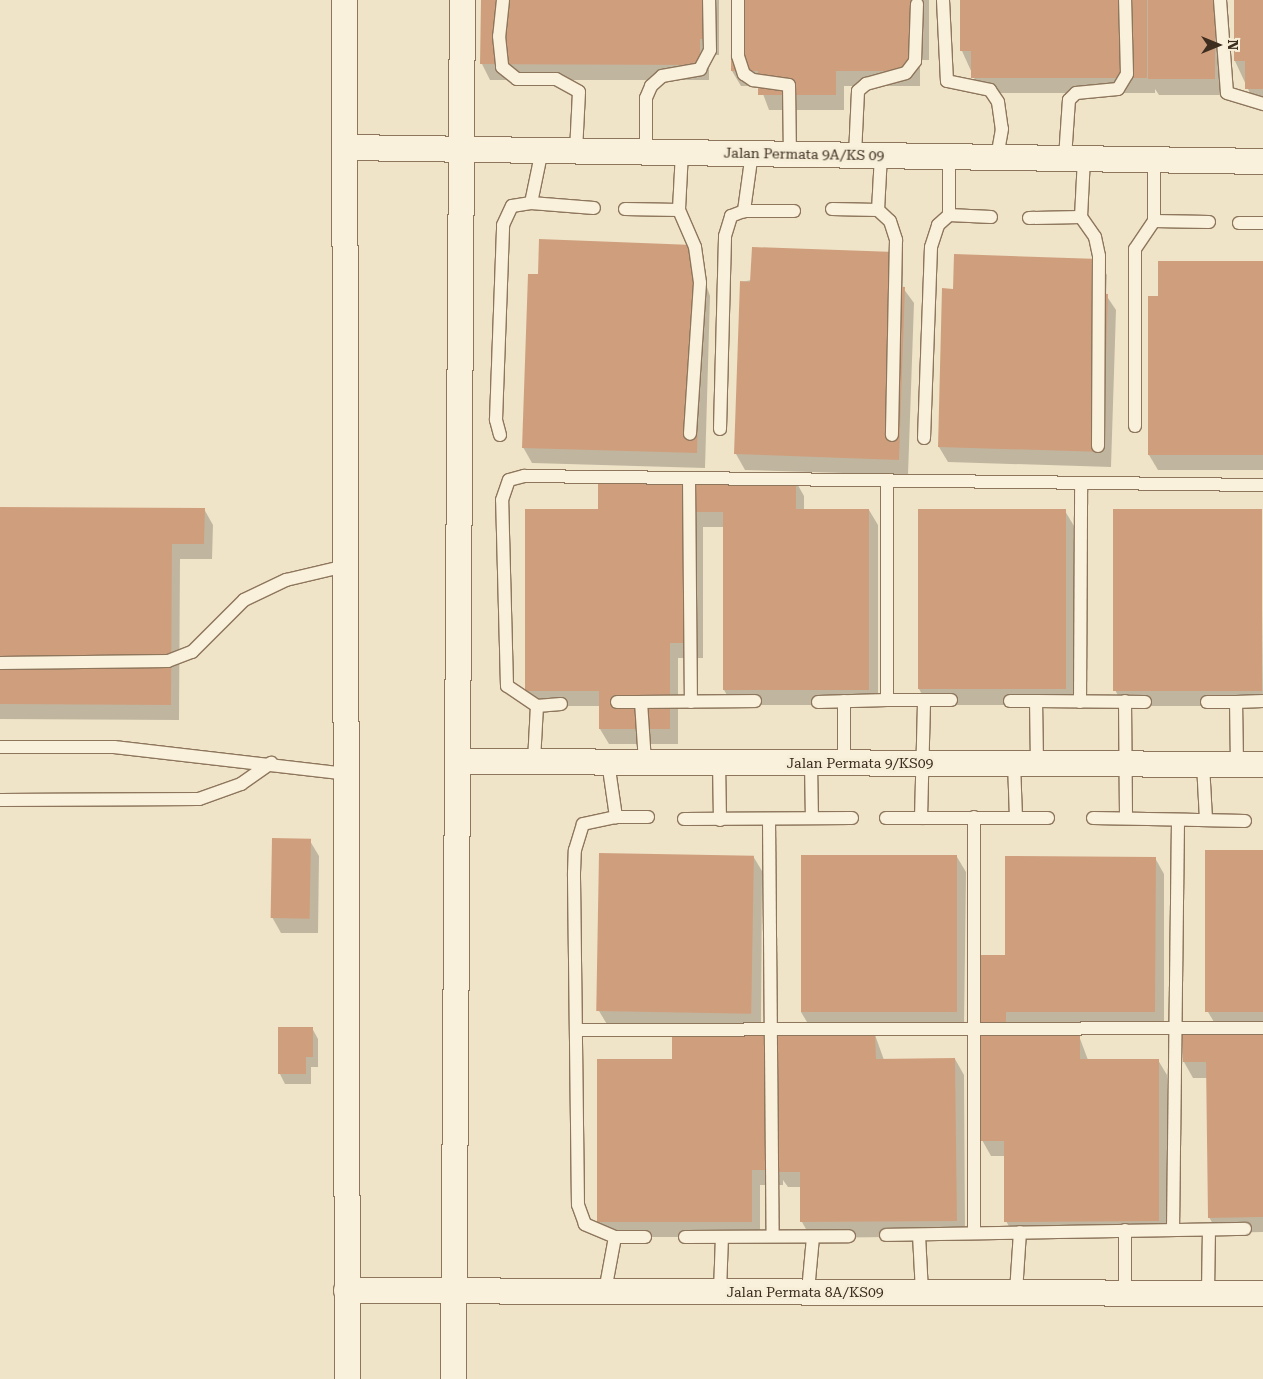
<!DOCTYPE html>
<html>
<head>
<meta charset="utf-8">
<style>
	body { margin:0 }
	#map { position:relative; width:1263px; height:1379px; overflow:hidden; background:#f0e4c8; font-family:"Roboto Serif",serif }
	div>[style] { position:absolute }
	.shadow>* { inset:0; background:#0003 }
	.building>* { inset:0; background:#cf9f7d; transform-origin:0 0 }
	.roads { filter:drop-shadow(1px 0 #8d765c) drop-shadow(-1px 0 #8d765c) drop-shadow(0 1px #8d765c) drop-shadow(0 -1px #8d765c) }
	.lane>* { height:12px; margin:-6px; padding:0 6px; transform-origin:6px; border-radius:6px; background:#faf1dc }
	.street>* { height:25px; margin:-12.5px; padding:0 12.5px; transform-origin:12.5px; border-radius:12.5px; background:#faf1dc }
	span { translate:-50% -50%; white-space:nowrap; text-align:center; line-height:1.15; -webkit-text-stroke:5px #f7eed8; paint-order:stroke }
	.street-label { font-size:14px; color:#3d2e20 }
	.north { position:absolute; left:1193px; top:20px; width:50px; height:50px; -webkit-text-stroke:4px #f7eed8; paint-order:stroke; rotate:90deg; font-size:14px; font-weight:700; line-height:20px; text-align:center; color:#3d2e20 }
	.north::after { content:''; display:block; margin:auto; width:18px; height:22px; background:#3d2e20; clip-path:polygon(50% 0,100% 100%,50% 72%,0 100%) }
</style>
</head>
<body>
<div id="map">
	<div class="shadow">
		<i style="clip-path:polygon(482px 0,719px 0,719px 55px,709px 55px,709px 80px,490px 80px,482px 64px)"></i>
		<i style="clip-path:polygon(732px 0,929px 0,929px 60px,920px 60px,920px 86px,844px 86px,844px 110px,769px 110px,760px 86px,741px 86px,732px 71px)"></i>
		<i style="clip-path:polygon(962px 0,1223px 0,1223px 95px,1159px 95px,1155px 89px,1155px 93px,981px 93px,962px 51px)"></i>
		<i style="clip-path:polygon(1235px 0,1263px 0,1263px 104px,1255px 104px,1235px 61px)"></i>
		<i style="clip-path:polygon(693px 246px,710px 296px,705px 468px,532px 463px,523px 447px,539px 275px)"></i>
		<i style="clip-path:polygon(894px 253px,903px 269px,903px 288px,914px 303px,908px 475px,745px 470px,736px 454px,741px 282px)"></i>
		<i style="clip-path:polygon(1098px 260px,1107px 275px,1106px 295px,1116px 310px,1111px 467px,948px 462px,939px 447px,954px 290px)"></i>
		<i style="clip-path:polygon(1263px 262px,1263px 470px,1158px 470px,1149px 455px,1159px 297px)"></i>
		<i style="clip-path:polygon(795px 480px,804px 496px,804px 510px,869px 510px,878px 525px,878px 705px,733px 705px,724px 690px,724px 527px,703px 527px,703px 658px,678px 658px,678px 744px,609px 744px,600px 729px,600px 706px,535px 706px,526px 690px,599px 511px,599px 481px)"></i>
		<i style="clip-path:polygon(0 508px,204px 509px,213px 525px,212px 559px,180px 559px,179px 720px,0 719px)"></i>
		<i style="clip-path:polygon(1261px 510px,1263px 706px,1124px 706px,1115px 690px)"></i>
		<i style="clip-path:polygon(919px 511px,1065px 511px,1074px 526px,1074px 705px,928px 705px,919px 689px)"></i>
		<i style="clip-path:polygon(310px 841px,319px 856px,318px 933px,281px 933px,272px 917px)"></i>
		<i style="clip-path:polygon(1263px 851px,1263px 1027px,1217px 1027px,1208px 1012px)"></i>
		<i style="clip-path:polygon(753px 856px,762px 871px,761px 1027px,608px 1026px,599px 1011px)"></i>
		<i style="clip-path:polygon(957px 857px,966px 872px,964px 1029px,810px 1027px,801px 1012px)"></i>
		<i style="clip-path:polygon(1155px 858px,1164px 874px,1164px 1027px,1014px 1027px,1014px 1036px,1079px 1036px,1088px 1060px,1158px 1060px,1167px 1075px,1168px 1236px,1015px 1237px,1006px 1221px,1005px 1156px,991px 1156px,982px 1140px,1006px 956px)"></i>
		<i style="clip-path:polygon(312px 1028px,318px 1039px,318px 1067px,311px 1067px,311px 1084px,285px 1084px,280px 1074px)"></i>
		<i style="clip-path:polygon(875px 1035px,884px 1060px,955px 1059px,964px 1075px,965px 1236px,811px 1238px,802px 1222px,801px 1187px,788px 1187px,783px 1180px,783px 1185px,760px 1185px,760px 1237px,607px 1237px,598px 1221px,673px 1060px)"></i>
		<i style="clip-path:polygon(1263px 1035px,1263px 1232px,1218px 1233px,1209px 1217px,1208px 1078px,1193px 1078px,1184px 1062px,1184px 1036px)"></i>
	</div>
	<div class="building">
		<i style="clip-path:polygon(481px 0,711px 0,711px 39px,700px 39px,700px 65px,480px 64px)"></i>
		<i style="clip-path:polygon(731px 0,921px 0,912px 71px,836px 71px,836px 95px,758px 95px,758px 71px,731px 71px)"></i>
		<i style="clip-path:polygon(960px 0,1147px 0,1147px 78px,971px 78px,971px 51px,960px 51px)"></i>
		<i style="left:1148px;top:0;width:67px;height:79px"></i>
		<i style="clip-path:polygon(1234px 0,1263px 0,1263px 89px,1245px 89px,1245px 61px,1234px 61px)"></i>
		<i style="clip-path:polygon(539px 239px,693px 245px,692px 279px,702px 279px,697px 453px,522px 448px,528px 274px,538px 274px)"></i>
		<i style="clip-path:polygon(752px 247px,895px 252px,894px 286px,905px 287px,899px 460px,734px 454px,740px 281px,750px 282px)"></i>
		<i style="clip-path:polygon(954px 254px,1099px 259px,1098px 293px,1108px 294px,1103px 452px,938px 447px,942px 288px,953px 289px)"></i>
		<i style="clip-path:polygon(1158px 261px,1263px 261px,1263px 455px,1148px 455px,1148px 296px,1158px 296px)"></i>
		<i style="clip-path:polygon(696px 479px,796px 479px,796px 509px,869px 509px,869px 690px,723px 690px,723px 512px,696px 512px)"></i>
		<i style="clip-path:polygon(598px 480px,695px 480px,695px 643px,670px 643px,670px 729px,599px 729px,599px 691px,525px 691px,525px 509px,598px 509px)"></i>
		<i style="clip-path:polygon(0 507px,205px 508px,204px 544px,172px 544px,171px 705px,0 704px)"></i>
		<i style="left:918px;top:509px;width:148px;height:180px"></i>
		<i style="left:1113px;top:509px;width:149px;height:182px"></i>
		<i style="left:272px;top:838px;width:39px;height:80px;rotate:1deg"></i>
		<i style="left:1205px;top:850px;width:58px;height:162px"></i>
		<i style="left:599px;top:853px;width:155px;height:158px;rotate:1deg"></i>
		<i style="left:801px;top:855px;width:156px;height:157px"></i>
		<i style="clip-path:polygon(1005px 856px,1156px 857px,1155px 1012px,1006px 1012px,1006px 1032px,977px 1032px,977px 955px,1005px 955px)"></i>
		<i style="clip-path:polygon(278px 1027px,313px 1027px,313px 1057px,306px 1057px,306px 1074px,278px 1074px)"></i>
		<i style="clip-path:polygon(875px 1033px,876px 1059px,955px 1058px,957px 1221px,800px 1222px,800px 1172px,778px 1172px,776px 1034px)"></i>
		<i style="clip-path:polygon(672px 1034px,775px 1034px,775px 1170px,752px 1170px,752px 1222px,597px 1222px,597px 1059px,672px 1059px)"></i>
		<i style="clip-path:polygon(1263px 1034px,1263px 1217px,1208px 1218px,1206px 1062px,1183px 1062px,1182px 1035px)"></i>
		<i style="clip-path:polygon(980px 1035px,1080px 1035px,1080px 1059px,1159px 1059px,1159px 1221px,1004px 1222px,1004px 1141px,981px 1141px)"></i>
	</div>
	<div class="roads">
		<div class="lane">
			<i style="left:503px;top:0;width:36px;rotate:96deg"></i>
			<i style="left:499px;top:36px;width:31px;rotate:84deg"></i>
			<i style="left:502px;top:67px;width:19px;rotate:39deg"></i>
			<i style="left:517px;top:79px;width:39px"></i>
			<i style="left:556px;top:79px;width:26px;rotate:29deg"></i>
			<i style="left:579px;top:92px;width:59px;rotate:92.9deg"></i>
			<i style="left:738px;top:0;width:56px;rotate:90deg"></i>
			<i style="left:738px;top:56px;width:19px;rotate:72deg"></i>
			<i style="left:744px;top:74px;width:11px;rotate:34deg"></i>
			<i style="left:753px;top:80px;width:36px;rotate:8deg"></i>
			<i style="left:789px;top:85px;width:69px;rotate:89.2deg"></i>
			<i style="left:943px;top:0;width:81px;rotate:87.2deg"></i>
			<i style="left:947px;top:81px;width:44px;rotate:11.8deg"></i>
			<i style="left:990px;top:90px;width:14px;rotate:56deg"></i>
			<i style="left:998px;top:102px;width:27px;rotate:82deg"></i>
			<i style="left:1002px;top:129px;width:28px;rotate:100deg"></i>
			<i style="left:1220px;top:0;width:93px;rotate:85.7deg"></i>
			<i style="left:1227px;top:93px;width:38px;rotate:17deg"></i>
			<i style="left:646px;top:152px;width:54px;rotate:-90deg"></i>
			<i style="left:646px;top:98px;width:13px;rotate:-67deg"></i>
			<i style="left:651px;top:86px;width:15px;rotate:-42deg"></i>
			<i style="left:662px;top:76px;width:39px;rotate:-10deg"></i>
			<i style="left:700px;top:69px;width:21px;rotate:-62deg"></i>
			<i style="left:710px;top:50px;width:50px;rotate:-91.1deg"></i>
			<i style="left:682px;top:152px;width:58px;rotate:93deg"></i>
			<i style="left:679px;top:210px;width:40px;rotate:66.6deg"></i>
			<i style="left:695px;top:247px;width:36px;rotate:82deg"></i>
			<i style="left:700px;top:283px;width:151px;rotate:93.8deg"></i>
			<i style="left:752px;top:153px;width:59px;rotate:97.9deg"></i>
			<i style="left:744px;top:211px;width:50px"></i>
			<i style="left:855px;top:155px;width:64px;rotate:-87.3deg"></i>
			<i style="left:858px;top:91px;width:11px;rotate:-41deg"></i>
			<i style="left:866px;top:84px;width:41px;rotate:-15.4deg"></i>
			<i style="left:906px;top:73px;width:15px;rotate:-53deg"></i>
			<i style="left:915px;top:61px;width:57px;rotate:-88deg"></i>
			<i style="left:881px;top:155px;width:55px;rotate:93.1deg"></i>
			<i style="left:878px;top:210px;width:16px;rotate:43deg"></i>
			<i style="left:890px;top:221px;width:20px;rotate:72deg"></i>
			<i style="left:896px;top:240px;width:195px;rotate:91.2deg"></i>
			<i style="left:949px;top:156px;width:59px;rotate:90deg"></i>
			<i style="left:949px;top:215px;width:42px;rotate:2.7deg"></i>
			<i style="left:1065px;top:158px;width:58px;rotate:-86.1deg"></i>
			<i style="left:1069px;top:100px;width:10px;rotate:-45deg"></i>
			<i style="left:1076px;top:93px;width:42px;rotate:-5.4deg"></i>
			<i style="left:1118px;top:89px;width:17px;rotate:-59deg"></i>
			<i style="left:1127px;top:74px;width:74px;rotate:-91.5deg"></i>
			<i style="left:1084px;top:158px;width:59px;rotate:92.9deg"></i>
			<i style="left:1081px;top:217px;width:24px;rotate:55deg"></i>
			<i style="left:1095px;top:237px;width:19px;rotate:78deg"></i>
			<i style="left:1099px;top:256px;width:190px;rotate:90.3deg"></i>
			<i style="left:531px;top:203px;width:63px;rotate:4.5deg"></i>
			<i style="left:625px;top:209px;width:54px;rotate:1.1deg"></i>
			<i style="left:832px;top:209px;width:46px;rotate:1.2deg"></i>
			<i style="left:1029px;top:218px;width:52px;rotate:-1.1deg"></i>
			<i style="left:1154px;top:221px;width:55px;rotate:1deg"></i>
			<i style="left:1239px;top:223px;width:24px"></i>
			<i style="left:1135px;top:426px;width:177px;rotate:-90deg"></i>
			<i style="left:1135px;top:249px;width:34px;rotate:-56deg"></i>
			<i style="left:1154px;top:221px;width:62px;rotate:-90deg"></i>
			<i style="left:720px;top:429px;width:193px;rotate:-88.5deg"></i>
			<i style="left:725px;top:236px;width:21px;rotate:-73deg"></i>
			<i style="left:731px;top:216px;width:14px;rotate:-21deg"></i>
			<i style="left:500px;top:435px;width:16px;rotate:-105deg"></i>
			<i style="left:496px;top:420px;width:195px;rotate:-87.9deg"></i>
			<i style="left:503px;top:225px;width:21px;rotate:-65deg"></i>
			<i style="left:512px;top:206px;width:19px;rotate:-9deg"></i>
			<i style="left:531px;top:203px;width:54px;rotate:-78.3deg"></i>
			<i style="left:924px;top:438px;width:191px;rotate:-87.9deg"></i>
			<i style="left:931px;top:247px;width:23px;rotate:-72deg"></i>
			<i style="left:938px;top:225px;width:15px;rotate:-42deg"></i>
			<i style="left:689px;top:479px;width:223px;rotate:89.5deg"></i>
			<i style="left:0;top:663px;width:168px;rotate:-0.7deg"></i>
			<i style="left:168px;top:661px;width:26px;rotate:-21deg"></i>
			<i style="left:192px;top:652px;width:74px;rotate:-45deg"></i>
			<i style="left:244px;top:600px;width:47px;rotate:-25.5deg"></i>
			<i style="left:286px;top:580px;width:61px;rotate:-13.3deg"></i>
			<i style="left:887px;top:700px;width:64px"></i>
			<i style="left:1010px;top:701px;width:26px"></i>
			<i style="left:1125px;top:701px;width:117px;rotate:89.5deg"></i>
			<i style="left:617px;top:702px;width:24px"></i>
			<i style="left:818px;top:702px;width:69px;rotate:-1.7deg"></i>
			<i style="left:887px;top:700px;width:218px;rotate:-90deg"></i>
			<i style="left:1080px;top:702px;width:218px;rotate:-89.7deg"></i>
			<i style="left:1207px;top:702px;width:29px"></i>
			<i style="left:537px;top:706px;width:36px;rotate:-146deg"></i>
			<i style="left:507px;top:686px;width:186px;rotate:-91.5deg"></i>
			<i style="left:502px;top:500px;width:21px;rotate:-71deg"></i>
			<i style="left:509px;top:480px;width:16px;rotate:-15deg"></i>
			<i style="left:524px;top:476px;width:739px;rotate:0.7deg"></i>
			<i style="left:0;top:747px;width:114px"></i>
			<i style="left:114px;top:747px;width:236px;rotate:6.6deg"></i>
			<i style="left:534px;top:761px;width:55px;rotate:-86.9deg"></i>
			<i style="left:537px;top:706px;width:24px;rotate:-5deg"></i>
			<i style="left:608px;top:762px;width:56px;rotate:81.7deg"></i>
			<i style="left:616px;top:817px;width:32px"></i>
			<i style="left:645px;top:762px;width:60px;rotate:-93.8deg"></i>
			<i style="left:641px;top:702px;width:114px;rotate:-0.5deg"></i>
			<i style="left:719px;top:762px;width:58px;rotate:89deg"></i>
			<i style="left:811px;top:763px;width:55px;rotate:89deg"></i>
			<i style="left:844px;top:763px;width:62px;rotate:-90deg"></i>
			<i style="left:1014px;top:763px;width:54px;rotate:87.9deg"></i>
			<i style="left:1037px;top:763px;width:62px;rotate:-90.9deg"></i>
			<i style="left:1036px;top:701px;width:109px;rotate:0.5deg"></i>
			<i style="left:1203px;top:764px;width:56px;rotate:86.9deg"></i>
			<i style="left:1237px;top:764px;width:62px;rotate:-90.9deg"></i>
			<i style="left:1236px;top:702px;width:27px;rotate:-2deg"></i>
			<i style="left:0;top:800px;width:199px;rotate:-0.3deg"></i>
			<i style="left:199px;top:799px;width:45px;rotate:-19.7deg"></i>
			<i style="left:241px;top:784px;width:37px;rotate:-35deg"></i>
			<i style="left:974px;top:817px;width:415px;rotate:90deg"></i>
			<i style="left:886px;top:818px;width:162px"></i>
			<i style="left:921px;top:818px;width:117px;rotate:-88.5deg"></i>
			<i style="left:1093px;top:818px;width:152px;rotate:1.1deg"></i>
			<i style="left:684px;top:819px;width:168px;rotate:-0.3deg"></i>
			<i style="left:769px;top:819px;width:417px;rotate:89.5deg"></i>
			<i style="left:576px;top:1030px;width:687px;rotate:-0.17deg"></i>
			<i style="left:1125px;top:1230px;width:62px;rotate:90deg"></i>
			<i style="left:1173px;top:1230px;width:409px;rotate:-89.3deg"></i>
			<i style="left:886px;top:1235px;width:359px;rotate:-1deg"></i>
			<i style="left:919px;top:1235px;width:57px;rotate:87deg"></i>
			<i style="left:615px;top:1237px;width:33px;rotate:-157deg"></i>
			<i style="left:585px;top:1224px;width:20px;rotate:-110deg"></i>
			<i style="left:578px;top:1205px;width:332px;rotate:-90.7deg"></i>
			<i style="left:574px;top:873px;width:23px;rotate:-88deg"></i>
			<i style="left:575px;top:850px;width:27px;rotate:-73deg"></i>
			<i style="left:583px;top:824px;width:34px;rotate:-12deg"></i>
			<i style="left:685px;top:1237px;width:164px;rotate:-0.3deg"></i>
			<i style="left:605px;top:1291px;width:55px;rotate:-79.5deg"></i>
			<i style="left:615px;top:1237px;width:30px"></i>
			<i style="left:720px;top:1291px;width:54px;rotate:-87.9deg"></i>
			<i style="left:808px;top:1291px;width:54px;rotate:-84.7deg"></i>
			<i style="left:1016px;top:1292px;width:60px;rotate:-86.2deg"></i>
			<i style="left:1208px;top:1292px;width:62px;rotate:-89.1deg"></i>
		</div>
		<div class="street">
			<i style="left:344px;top:0;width:1379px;rotate:89.88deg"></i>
			<i style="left:345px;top:147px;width:918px;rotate:0.87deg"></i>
			<i style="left:457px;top:761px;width:806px;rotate:0.21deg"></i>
			<i style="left:346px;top:1290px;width:917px;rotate:0.19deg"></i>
			<i style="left:453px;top:1379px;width:1379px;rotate:-89.63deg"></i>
		</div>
	</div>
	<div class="street-label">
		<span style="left:804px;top:154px;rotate:1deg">Jalan Permata 9A/KS 09</span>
		<span style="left:860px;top:763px">Jalan Permata 9/KS09</span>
		<span style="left:805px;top:1292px">Jalan Permata 8A/KS09</span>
	</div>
	<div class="north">N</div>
</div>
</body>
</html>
